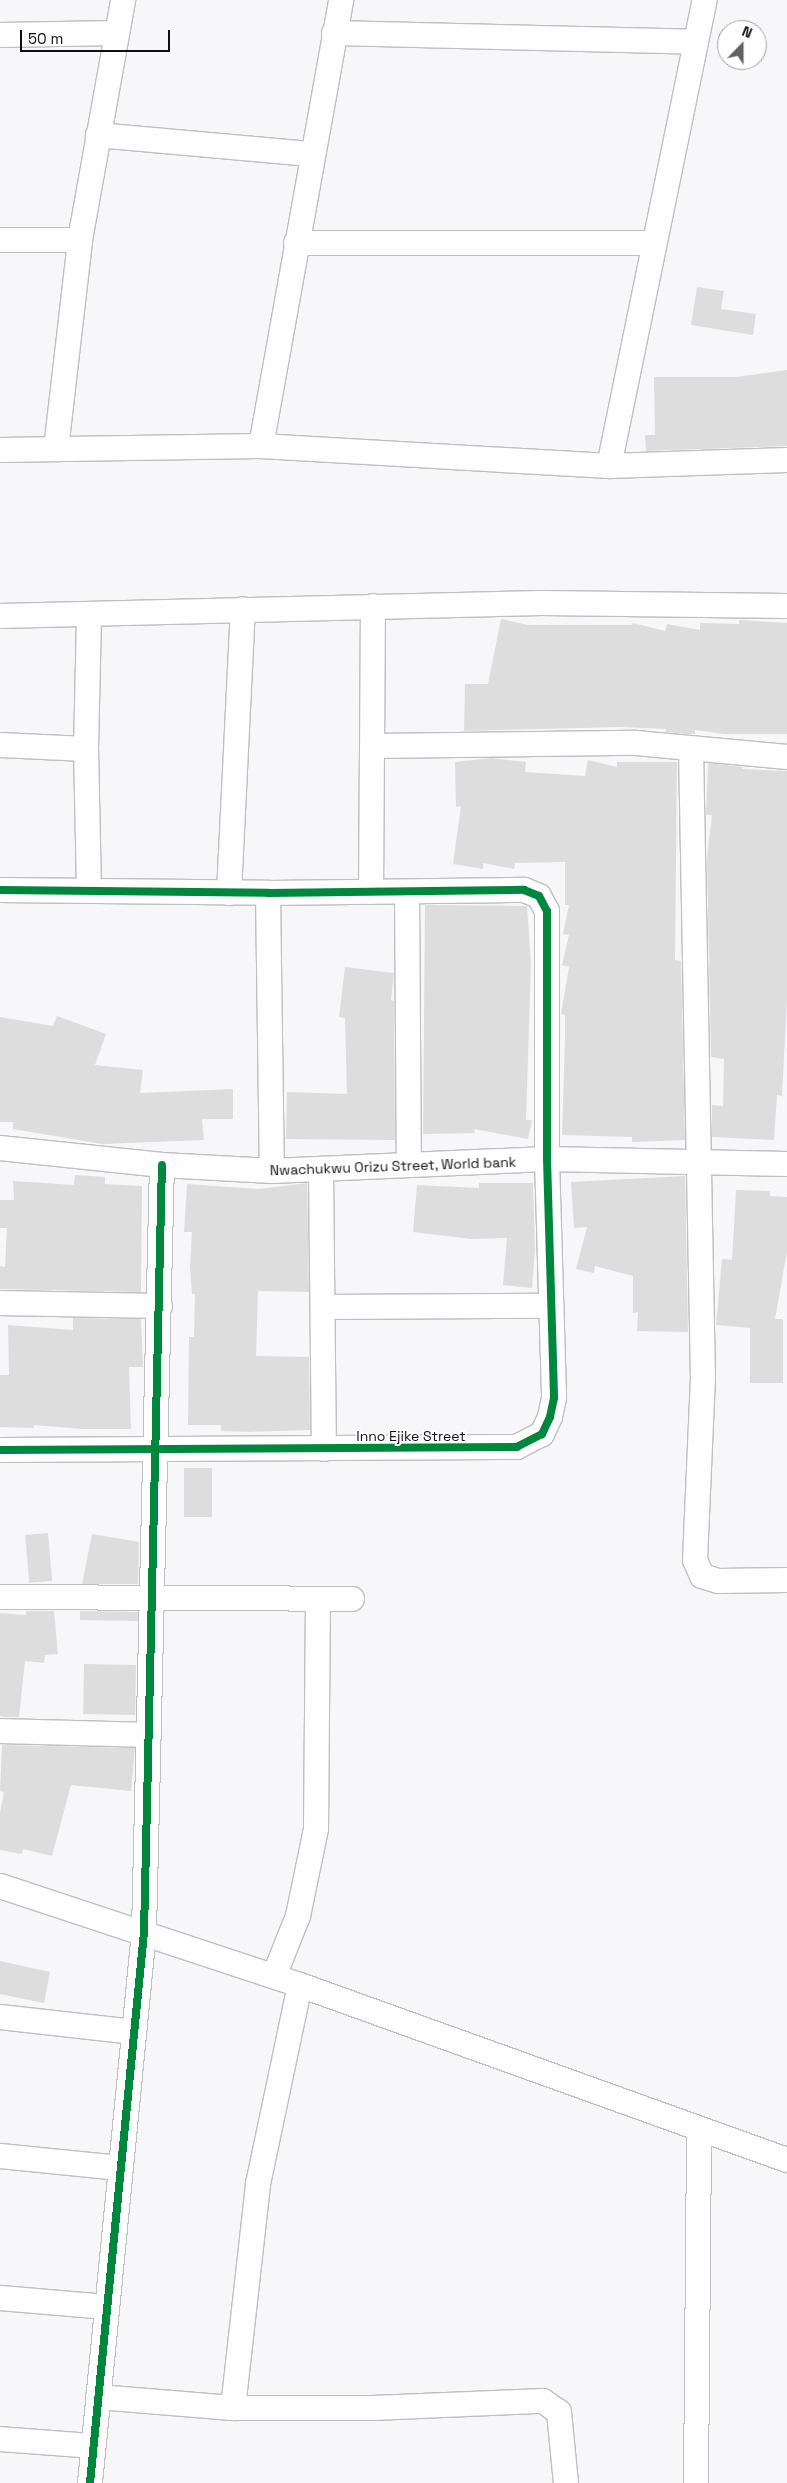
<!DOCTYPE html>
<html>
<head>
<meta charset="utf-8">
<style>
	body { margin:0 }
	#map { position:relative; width:787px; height:2483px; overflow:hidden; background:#f7f6f9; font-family:"Space Grotesk",sans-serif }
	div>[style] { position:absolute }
	.building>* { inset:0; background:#dedddd; transform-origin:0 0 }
	.roads { filter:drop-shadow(1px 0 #bfbfc1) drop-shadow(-1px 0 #bfbfc1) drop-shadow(0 1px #bfbfc1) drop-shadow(0 -1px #bfbfc1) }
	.minor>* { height:24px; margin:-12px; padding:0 12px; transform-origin:12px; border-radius:12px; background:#fefefe }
	.cycleway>* { height:8px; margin:-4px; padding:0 4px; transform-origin:4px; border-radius:4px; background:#00873e }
	span { translate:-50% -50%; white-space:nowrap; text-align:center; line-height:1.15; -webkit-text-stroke:4px #fff; paint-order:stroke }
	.street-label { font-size:14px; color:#0f0f11 }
	.north { position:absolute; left:717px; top:20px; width:50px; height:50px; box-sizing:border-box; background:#fff; border:1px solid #9f9fa0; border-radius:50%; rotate:22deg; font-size:14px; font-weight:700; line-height:20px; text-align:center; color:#0f0f11 }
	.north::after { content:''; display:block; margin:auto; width:18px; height:22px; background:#606062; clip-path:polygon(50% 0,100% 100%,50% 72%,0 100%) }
	.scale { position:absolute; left:20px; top:30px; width:150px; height:22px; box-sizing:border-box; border:2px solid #0f0f11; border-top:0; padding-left:6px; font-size:15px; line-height:18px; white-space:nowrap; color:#0f0f11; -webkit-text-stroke:4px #fff; paint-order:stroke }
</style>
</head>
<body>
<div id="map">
	<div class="building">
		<i style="clip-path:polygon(697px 287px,724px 291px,721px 309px,756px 314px,753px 335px,691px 325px)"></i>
		<i style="clip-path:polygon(787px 370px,787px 446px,646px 451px,645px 435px,655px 435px,654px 377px,736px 377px)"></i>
		<i style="clip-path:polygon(501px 619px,528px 625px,632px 625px,633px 623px,665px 631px,667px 624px,700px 630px,700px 623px,739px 624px,739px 620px,787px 623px,787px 734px,724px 734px,695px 730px,695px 734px,686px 734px,666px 732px,666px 729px,619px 727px,464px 731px,465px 684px,488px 684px)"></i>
		<i style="clip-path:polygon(491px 758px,526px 762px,525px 772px,585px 776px,588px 760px,617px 767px,617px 762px,677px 762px,675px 960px,681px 961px,685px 1140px,632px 1142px,632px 1137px,562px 1135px,565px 1038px,565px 1015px,561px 1014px,569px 967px,562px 965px,569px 935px,563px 934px,569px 905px,565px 905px,565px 862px,515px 863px,514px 869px,483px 863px,483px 869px,453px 864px,461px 806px,456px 807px,455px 762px)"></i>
		<i style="clip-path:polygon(708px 763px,743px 767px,742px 769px,787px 771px,787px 999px,782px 1096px,777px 1095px,774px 1140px,712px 1137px,712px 1105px,723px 1106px,724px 1059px,711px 1057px,707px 857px,712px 815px,706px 815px)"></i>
		<i style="clip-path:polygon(425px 905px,527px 906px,531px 963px,526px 1120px,532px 1120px,528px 1139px,474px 1129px,475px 1133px,423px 1134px)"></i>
		<i style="clip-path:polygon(345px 967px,394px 973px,391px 1000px,394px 1001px,395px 1140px,286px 1139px,287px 1092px,347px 1094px,345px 1018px,339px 1017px)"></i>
		<i style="clip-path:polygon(57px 1016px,106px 1034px,95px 1065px,143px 1070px,140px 1093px,233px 1089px,233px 1119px,202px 1119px,204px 1140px,102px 1144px,13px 1129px,13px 1122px,0 1122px,0 1017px,53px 1026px)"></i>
		<i style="clip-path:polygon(75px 1175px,105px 1177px,105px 1184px,142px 1186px,141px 1292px,0 1289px,0 1266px,5px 1267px,7px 1228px,0 1228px,0 1200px,14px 1200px,13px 1181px,74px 1185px)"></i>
		<i style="clip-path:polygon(685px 1176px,688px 1332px,637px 1331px,638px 1312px,633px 1313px,633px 1276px,595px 1266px,594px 1273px,576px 1269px,587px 1227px,574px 1228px,571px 1182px)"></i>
		<i style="clip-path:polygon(307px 1183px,309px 1292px,258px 1291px,256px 1356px,309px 1357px,310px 1430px,250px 1432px,221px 1431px,221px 1425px,188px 1425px,189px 1337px,194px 1337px,195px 1294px,192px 1294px,190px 1266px,192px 1232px,184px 1232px,187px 1184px,259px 1189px)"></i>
		<i style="clip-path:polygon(479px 1183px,533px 1183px,535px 1250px,532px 1288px,503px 1285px,507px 1238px,471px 1239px,413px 1232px,417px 1185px,479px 1188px)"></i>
		<i style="clip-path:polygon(736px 1190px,770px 1191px,770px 1196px,787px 1197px,787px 1252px,775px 1319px,783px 1319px,783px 1383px,750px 1383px,750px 1328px,716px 1325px,722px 1259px,732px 1260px)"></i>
		<i style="clip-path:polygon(73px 1318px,141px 1319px,143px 1367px,129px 1367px,131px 1429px,82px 1429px,34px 1425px,34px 1428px,0 1427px,0 1375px,9px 1375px,8px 1325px,73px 1330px)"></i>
		<i style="left:184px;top:1468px;width:28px;height:49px"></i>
		<i style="left:48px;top:1533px;width:48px;height:23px;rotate:85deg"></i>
		<i style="clip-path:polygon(92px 1534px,139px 1542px,138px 1584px,82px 1584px)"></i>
		<i style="clip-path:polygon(26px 1611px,54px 1611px,58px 1654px,45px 1655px,44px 1663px,25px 1661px,19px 1717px,3px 1717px,0 1716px,0 1613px,26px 1615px)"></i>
		<i style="left:80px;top:1611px;width:58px;height:9px;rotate:1deg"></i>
		<i style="left:136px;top:1665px;width:50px;height:52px;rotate:91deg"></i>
		<i style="clip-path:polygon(2px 1745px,135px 1748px,131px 1791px,71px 1785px,52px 1856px,23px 1849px,22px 1854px,0 1850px,0 1813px,4px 1792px,0 1791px)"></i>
		<i style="clip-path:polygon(0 1961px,50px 1972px,44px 2003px,0 1994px)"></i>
	</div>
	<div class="roads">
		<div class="minor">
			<i style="left:334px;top:33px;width:362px;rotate:1.4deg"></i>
			<i style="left:0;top:35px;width:117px;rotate:-1deg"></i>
			<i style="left:98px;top:135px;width:215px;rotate:5.1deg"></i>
			<i style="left:0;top:240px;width:80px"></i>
			<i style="left:296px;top:243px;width:357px"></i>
			<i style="left:261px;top:446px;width:453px;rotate:-79.8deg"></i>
			<i style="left:56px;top:449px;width:210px;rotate:-83.4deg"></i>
			<i style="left:80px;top:240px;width:244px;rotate:-79.8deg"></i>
			<i style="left:0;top:450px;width:261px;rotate:-0.9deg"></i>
			<i style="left:261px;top:446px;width:349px;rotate:3.3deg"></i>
			<i style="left:609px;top:466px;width:178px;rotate:-1.9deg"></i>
			<i style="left:609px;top:466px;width:476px;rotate:-78.4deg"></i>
			<i style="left:0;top:616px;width:542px;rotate:-1.37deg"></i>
			<i style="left:542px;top:603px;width:245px;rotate:0.7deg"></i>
			<i style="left:0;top:745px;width:86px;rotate:2.7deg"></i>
			<i style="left:372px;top:746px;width:264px;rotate:-0.7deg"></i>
			<i style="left:636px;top:743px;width:152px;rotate:5.3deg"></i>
			<i style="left:691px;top:749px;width:628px;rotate:88.91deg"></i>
			<i style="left:703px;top:1377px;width:183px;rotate:92.5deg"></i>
			<i style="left:695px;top:1560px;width:17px;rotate:66deg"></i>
			<i style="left:702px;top:1576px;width:17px;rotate:17deg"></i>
			<i style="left:718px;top:1581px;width:69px;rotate:-0.8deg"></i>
			<i style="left:0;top:890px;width:268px;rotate:0.6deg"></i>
			<i style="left:268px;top:893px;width:256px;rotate:-0.7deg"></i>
			<i style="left:524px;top:890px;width:16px;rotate:22deg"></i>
			<i style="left:539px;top:896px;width:17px;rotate:62deg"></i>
			<i style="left:547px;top:911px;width:248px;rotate:90deg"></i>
			<i style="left:547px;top:1159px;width:239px;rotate:88.3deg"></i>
			<i style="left:554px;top:1398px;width:19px;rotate:102deg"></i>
			<i style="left:550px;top:1417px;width:19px;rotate:115deg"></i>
			<i style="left:542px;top:1434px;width:28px;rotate:153deg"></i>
			<i style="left:517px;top:1447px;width:517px;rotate:179.67deg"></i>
			<i style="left:89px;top:891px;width:142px;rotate:-91.2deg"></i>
			<i style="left:86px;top:749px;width:135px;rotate:-88.7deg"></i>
			<i style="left:371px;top:892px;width:286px;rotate:-89.6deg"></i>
			<i style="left:407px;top:892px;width:273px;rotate:89.6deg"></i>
			<i style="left:229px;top:893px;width:284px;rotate:-87.2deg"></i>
			<i style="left:268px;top:893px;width:278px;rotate:89.2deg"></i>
			<i style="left:0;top:1148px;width:163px;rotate:6deg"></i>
			<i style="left:162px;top:1165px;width:110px;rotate:3.1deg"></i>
			<i style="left:272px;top:1171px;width:275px;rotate:-2.5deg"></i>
			<i style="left:547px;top:1159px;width:240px;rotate:1.2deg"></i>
			<i style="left:321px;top:1169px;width:280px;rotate:89.4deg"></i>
			<i style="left:0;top:1303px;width:160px;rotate:1.1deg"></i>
			<i style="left:323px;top:1307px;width:228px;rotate:-0.3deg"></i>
			<i style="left:0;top:1597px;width:352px;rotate:0.3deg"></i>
			<i style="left:0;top:1731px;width:149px;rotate:1.5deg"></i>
			<i style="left:0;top:1886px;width:316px;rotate:18.3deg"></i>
			<i style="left:300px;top:1985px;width:517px;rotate:19.77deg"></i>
			<i style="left:274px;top:1976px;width:65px;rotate:-68.2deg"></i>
			<i style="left:298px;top:1916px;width:89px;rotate:-78.3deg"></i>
			<i style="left:316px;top:1829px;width:230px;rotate:-89.5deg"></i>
			<i style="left:0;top:2017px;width:135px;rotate:6.4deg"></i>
			<i style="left:0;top:2156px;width:121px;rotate:5.7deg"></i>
			<i style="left:0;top:2298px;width:107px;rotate:4.8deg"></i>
			<i style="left:98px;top:2397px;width:135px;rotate:4.7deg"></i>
			<i style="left:233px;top:2408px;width:140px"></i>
			<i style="left:373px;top:2408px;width:170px;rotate:-2.4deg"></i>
			<i style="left:543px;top:2401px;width:19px;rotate:35deg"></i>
			<i style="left:559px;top:2412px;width:71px;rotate:84.4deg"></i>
			<i style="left:233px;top:2408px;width:225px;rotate:-83.6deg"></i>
			<i style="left:258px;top:2184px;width:203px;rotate:-78.1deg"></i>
			<i style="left:0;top:2439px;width:93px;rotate:4.3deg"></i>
			<i style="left:90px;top:2483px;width:554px;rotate:-84.4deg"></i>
			<i style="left:144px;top:1932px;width:767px;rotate:-88.66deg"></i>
			<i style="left:696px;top:2483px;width:354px;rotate:-89.5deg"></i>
		</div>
	</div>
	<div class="cycleway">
		<i style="left:0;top:890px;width:268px;rotate:0.6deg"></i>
		<i style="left:268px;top:893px;width:256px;rotate:-0.7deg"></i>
		<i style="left:524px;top:890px;width:16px;rotate:22deg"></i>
		<i style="left:539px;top:896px;width:17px;rotate:62deg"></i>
		<i style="left:547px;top:911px;width:248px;rotate:90deg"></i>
		<i style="left:547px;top:1159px;width:239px;rotate:88.3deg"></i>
		<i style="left:554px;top:1398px;width:19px;rotate:102deg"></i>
		<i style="left:550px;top:1417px;width:19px;rotate:115deg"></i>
		<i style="left:542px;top:1434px;width:28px;rotate:153deg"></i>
		<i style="left:517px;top:1447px;width:517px;rotate:179.67deg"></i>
		<i style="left:90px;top:2483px;width:554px;rotate:-84.4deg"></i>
		<i style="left:144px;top:1932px;width:767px;rotate:-88.66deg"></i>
	</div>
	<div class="street-label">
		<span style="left:393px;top:1166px;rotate:-2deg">Nwachukwu Orizu Street, World bank</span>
		<span style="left:411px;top:1436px">Inno Ejike Street</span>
	</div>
	<div class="north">N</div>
	<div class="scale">50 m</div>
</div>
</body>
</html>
